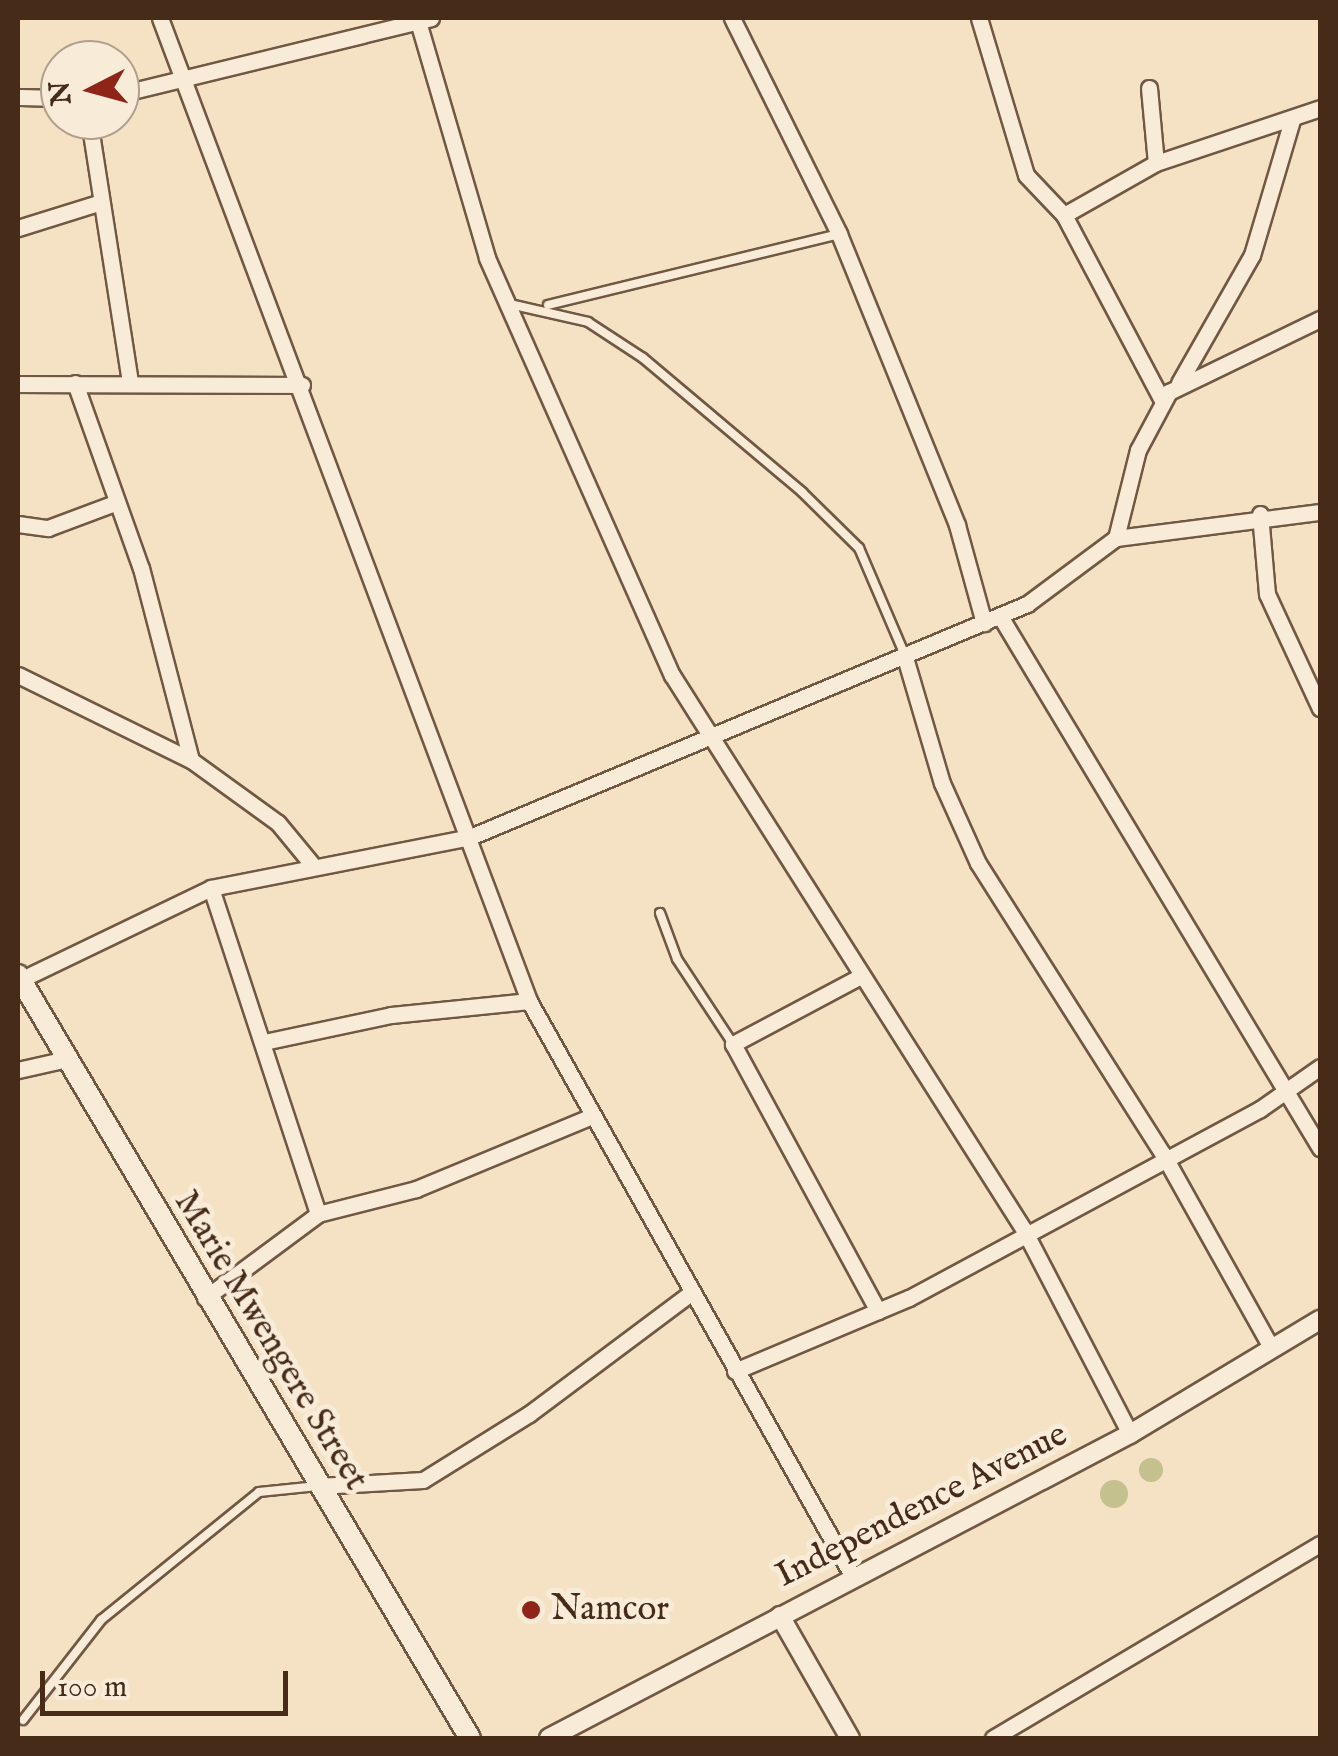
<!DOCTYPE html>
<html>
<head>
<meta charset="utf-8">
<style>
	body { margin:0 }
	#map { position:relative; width:1338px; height:1756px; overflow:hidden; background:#f5e1c4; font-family:"IM FELL English",serif }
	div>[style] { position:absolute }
	.green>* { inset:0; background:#c4c18f }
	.round { border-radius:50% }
	.roads { filter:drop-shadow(2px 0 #715843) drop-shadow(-2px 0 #715843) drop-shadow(0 2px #715843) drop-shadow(0 -2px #715843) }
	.service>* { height:8px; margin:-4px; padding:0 4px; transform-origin:4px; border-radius:4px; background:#f8ecd9 }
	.minor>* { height:15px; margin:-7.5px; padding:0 7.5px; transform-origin:7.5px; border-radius:7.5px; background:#f8ecd9 }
	.tertiary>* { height:18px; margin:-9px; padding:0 9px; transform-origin:9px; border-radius:9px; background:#f8ecd9 }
	.secondary>* { height:20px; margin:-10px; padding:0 10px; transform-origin:10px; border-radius:10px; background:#f8ecd9 }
	.dots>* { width:28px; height:28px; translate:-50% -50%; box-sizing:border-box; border:5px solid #f8ecd9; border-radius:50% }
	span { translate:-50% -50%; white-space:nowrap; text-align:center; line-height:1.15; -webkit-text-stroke:10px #f8ecd9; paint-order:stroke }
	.street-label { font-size:35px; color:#452b18 }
	.poi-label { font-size:35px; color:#452b18 }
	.left { translate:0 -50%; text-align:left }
	.frame { position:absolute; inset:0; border:20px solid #452b18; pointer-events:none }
	.north { position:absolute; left:40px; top:40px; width:100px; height:100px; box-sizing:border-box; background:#f8ecd9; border:2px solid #b09f8c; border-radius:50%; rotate:264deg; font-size:28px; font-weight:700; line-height:40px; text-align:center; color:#452b18 }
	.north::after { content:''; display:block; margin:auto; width:35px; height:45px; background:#8f2418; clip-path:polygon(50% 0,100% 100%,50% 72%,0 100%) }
	.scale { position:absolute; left:40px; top:1671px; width:248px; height:45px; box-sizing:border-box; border:5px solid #452b18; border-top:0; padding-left:12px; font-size:30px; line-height:35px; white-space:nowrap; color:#452b18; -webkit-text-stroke:8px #f8ecd9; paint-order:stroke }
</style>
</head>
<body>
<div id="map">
	<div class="green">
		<i class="round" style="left:1139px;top:1458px;width:24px;height:24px"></i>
		<i class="round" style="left:1100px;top:1480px;width:28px;height:28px"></i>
	</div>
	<div class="roads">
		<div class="service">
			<i style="left:514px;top:305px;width:76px;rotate:12.9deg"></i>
			<i style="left:588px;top:322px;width:66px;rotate:33.2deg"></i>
			<i style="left:643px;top:358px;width:208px;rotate:40.1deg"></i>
			<i style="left:802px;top:492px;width:80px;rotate:44.5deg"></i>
			<i style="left:859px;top:548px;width:114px;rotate:66.8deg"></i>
			<i style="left:548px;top:305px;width:300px;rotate:-13.7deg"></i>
			<i style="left:660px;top:913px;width:49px;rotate:69.7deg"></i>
			<i style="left:677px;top:959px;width:102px;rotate:56.6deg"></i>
			<i style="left:23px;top:1720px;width:127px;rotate:-52deg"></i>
			<i style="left:101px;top:1620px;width:203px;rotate:-39deg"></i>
			<i style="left:259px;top:1492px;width:59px;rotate:-5.8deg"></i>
		</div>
		<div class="minor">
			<i style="left:160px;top:18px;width:1050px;rotate:69.42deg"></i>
			<i style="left:529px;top:1001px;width:661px;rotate:60.64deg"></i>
			<i style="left:417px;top:18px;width:250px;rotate:73.7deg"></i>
			<i style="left:487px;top:258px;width:456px;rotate:66.1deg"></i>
			<i style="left:672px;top:675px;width:657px;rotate:57.62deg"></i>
			<i style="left:1024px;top:1230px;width:230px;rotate:62.5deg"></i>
			<i style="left:732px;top:18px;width:241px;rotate:63.6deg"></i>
			<i style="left:839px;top:234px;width:314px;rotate:67.9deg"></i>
			<i style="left:957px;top:525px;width:102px;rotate:74.6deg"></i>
			<i style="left:979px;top:18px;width:164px;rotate:73.3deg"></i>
			<i style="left:1026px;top:175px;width:55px;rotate:46.5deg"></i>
			<i style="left:1064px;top:215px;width:209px;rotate:62.1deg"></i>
			<i style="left:1149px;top:88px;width:75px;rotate:84.7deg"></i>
			<i style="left:120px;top:94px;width:320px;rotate:-13.7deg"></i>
			<i style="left:18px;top:97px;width:42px;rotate:1.4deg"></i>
			<i style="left:89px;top:120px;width:264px;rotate:81.1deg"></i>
			<i style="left:1064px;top:215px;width:106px;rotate:-29.5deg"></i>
			<i style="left:1156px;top:163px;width:173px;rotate:-18.5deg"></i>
			<i style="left:18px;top:228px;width:81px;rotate:-17.3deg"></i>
			<i style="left:75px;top:383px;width:196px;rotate:70.4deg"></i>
			<i style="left:141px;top:568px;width:198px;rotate:75.4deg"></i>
			<i style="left:1179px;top:383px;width:147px;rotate:-60.3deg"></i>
			<i style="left:1252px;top:255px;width:141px;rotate:-73.5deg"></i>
			<i style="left:18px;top:384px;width:284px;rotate:0.2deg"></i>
			<i style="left:1260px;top:514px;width:80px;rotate:85deg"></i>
			<i style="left:1267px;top:594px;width:126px;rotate:65.1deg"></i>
			<i style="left:18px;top:524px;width:30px;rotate:8deg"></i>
			<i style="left:48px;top:528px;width:72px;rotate:-20.5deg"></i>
			<i style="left:1116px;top:538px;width:91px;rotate:-76deg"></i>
			<i style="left:1138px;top:450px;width:66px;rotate:-61.9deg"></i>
			<i style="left:1169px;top:392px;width:168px;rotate:-25.8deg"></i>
			<i style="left:1000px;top:616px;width:621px;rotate:58.97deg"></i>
			<i style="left:904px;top:654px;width:134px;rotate:73.6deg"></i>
			<i style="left:942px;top:783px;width:88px;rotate:65.8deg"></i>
			<i style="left:978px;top:863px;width:345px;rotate:57.6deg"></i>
			<i style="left:1163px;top:1154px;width:223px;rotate:60.8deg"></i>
			<i style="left:18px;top:675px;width:193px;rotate:26.2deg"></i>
			<i style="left:191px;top:760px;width:107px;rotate:35.9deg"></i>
			<i style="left:278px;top:823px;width:52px;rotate:50.5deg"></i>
			<i style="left:211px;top:888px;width:343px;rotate:71.8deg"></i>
			<i style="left:859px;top:977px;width:143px;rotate:152deg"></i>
			<i style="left:733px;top:1044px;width:304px;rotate:61.5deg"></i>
			<i style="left:20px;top:980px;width:212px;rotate:-25.7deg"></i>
			<i style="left:211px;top:888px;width:264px;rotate:-11.1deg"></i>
			<i style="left:470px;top:837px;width:604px;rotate:-22.7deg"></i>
			<i style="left:1027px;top:604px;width:111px;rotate:-36.6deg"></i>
			<i style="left:1116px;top:538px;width:206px;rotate:-7.3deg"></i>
			<i style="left:264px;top:1042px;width:130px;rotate:-12deg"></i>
			<i style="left:391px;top:1015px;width:139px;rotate:-5.8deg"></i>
			<i style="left:18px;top:1070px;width:50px;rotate:-12.7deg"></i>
			<i style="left:205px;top:1298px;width:141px;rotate:-36.6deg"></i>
			<i style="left:318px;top:1214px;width:101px;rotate:-14.3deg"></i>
			<i style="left:416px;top:1189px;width:188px;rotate:-22.5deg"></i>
			<i style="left:735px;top:1371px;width:189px;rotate:-22.8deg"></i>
			<i style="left:909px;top:1298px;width:399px;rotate:-28.3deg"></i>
			<i style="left:1260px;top:1109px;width:73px;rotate:-35deg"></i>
			<i style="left:318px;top:1486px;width:105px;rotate:-3.3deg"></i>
			<i style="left:423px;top:1480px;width:125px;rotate:-31.9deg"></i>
			<i style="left:529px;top:1414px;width:199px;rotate:-36.8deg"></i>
			<i style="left:993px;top:1738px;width:380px;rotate:-30.7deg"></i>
		</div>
		<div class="tertiary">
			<i style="left:780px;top:1616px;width:141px;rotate:60.2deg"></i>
			<i style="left:549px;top:1738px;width:656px;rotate:-27.62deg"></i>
			<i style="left:1130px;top:1434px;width:222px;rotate:-31deg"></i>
		</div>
		<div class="secondary">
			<i style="left:18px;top:975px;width:887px;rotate:59.36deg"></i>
		</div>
	</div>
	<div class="dots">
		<i style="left:531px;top:1610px;background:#8f2418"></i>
	</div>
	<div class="street-label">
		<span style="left:270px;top:1341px;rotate:59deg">Marie Mwengere Street</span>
		<span style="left:922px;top:1506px;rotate:-27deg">Independence Avenue</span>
	</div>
	<div class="poi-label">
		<span class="left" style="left:551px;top:1610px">Namcor</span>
	</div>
	<div class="frame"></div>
	<div class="north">N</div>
	<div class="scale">100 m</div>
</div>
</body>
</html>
